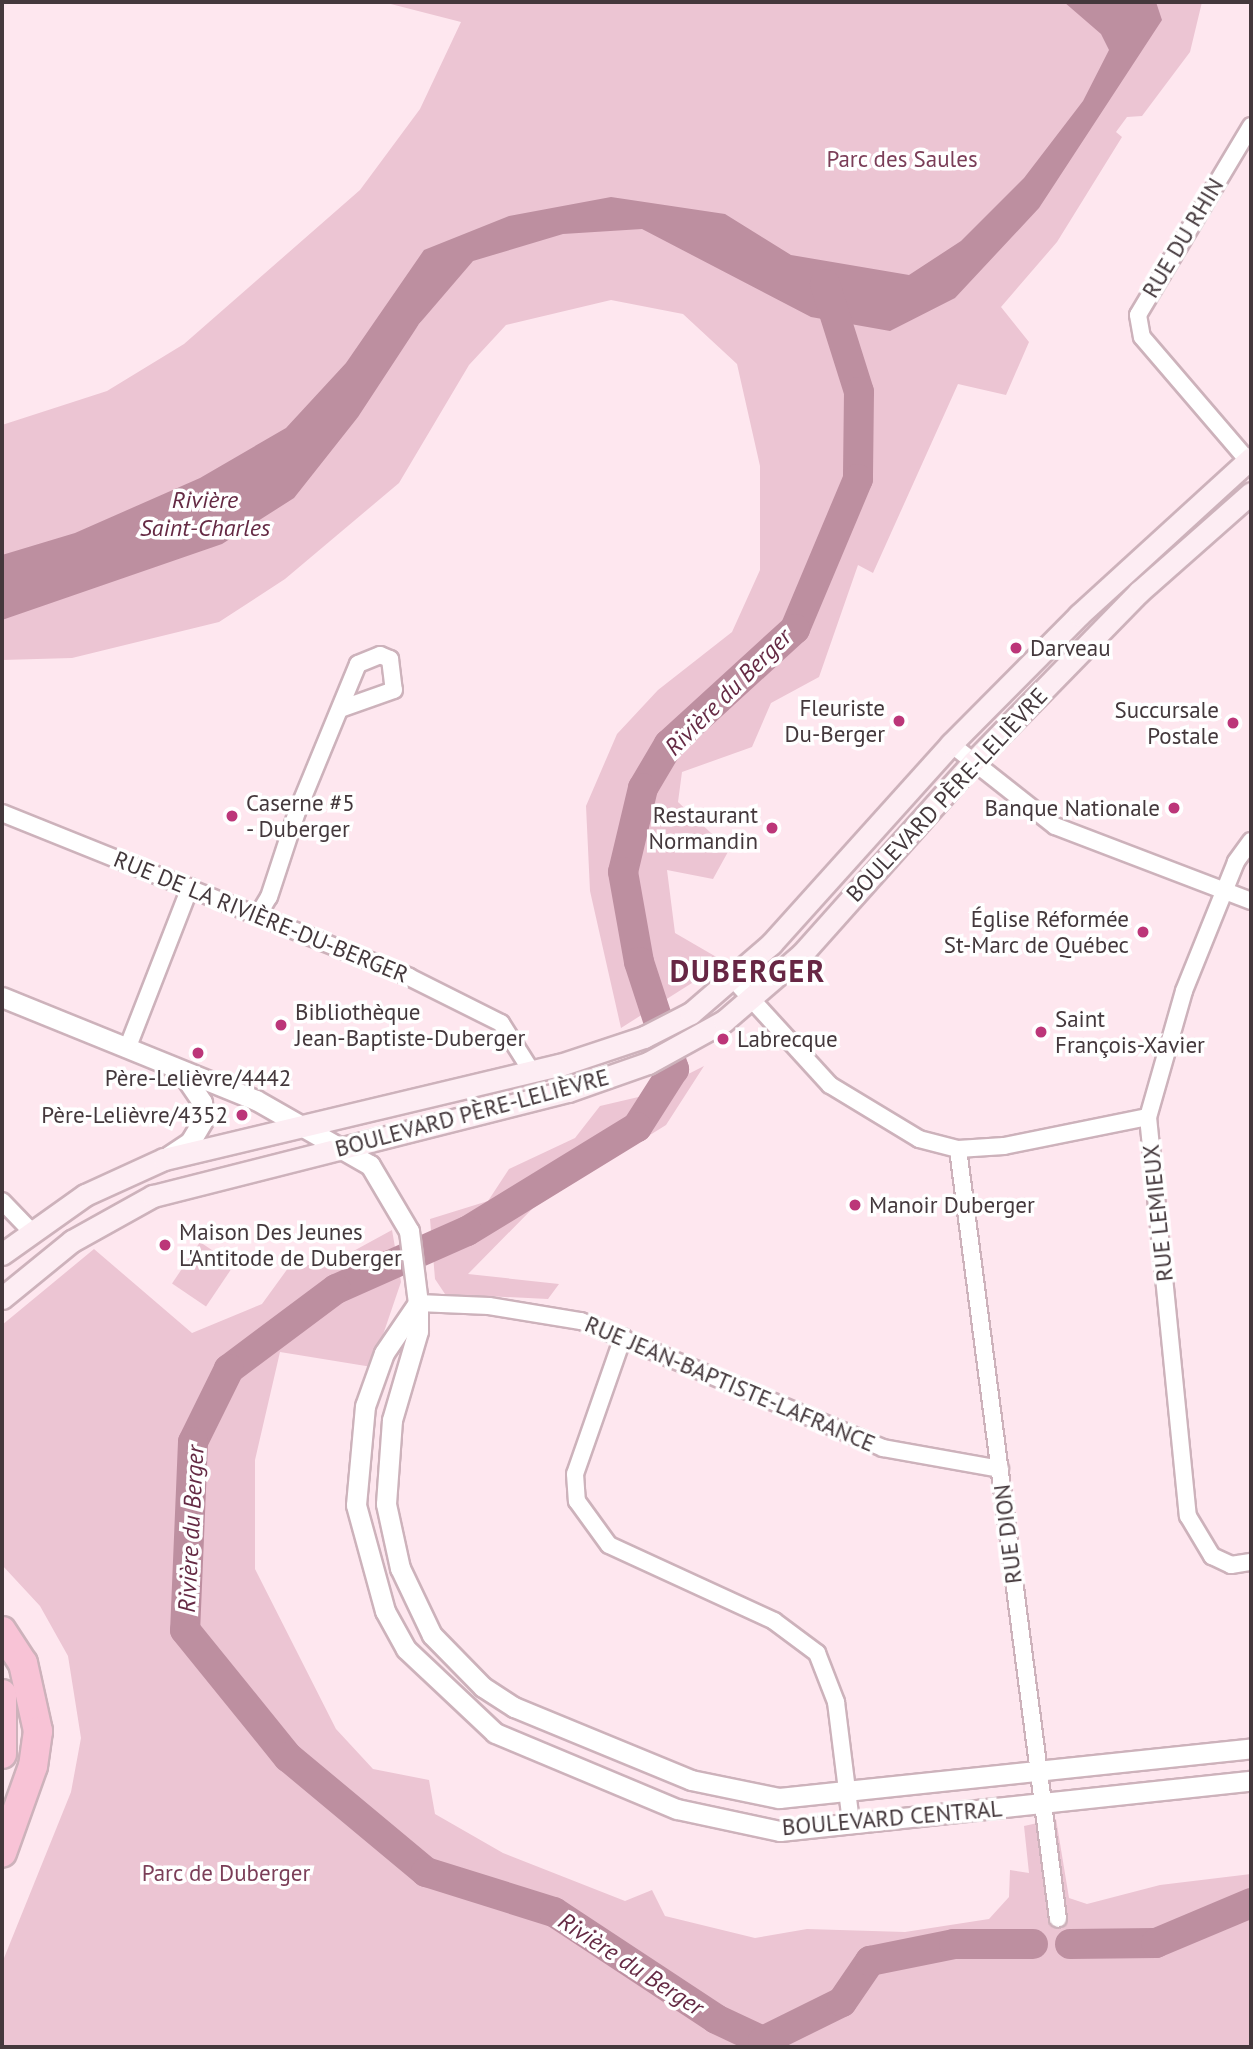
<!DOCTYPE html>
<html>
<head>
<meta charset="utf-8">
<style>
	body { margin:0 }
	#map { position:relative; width:1253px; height:2049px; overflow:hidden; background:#fee7ef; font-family:"PT Sans",sans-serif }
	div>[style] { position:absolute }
	.green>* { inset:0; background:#ecc5d3; transform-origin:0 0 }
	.water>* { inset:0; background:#bd8fa0 }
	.river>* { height:30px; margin:-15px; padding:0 15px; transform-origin:15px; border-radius:15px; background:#bd8fa0 }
	.roads { filter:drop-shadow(2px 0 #cdb2bb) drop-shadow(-2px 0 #cdb2bb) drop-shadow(0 2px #cdb2bb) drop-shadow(0 -2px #cdb2bb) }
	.minor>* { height:16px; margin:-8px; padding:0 8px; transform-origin:8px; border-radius:8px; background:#fff }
	.tertiary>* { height:19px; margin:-9.5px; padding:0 9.5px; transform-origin:9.5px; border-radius:9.5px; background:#fff }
	.secondary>* { height:21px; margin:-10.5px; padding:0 10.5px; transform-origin:10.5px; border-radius:10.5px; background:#fdedf3 }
	.motorway>* { height:28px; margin:-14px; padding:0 14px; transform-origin:14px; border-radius:14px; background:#f8c3d6 }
	.dots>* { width:19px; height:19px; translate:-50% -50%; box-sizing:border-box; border:4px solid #fff; border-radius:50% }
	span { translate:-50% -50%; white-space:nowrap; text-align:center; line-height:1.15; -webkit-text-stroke:7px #fff; paint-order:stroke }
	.park-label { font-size:23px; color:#7b3e58 }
	.street-label { font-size:23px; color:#44383c }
	.poi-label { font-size:23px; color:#44383c }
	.left { translate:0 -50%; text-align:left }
	.right { translate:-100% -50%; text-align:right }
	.water-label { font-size:24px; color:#652a44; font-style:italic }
	.district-label { font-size:30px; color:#672644; font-weight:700; letter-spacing:2px }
	.frame { position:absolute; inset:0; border:4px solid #44383c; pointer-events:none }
</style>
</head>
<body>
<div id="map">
	<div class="green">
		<i style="clip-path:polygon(383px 2px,1202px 2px,1190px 52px,1142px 116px,1127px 117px,1116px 132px,1122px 137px,1057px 242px,1001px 307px,1029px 342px,1006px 395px,958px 384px,873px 573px,858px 565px,819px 677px,771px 703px,752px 747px,682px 772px,678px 802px,729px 850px,713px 879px,667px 870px,675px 933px,725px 962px,621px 1028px,590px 891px,586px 806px,617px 734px,658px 690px,732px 632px,760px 570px,760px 466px,737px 364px,683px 314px,611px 300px,506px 325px,469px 365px,399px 483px,285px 579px,219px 622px,72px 658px,2px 660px,2px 617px,219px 540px,291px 493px,470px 257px,561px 225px,643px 225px,850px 320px,724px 221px,611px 198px,510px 221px,427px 253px,348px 370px,288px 432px,200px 484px,75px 538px,2px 560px,2px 425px,107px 391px,184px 344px,360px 190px,420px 109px,461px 22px)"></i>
		<i style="clip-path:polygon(704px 1066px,666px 1125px,533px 1208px,468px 1274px,559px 1284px,548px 1299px,445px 1294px,435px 1279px,430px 1219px,488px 1201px,509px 1169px,575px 1138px,600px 1106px,647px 1095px)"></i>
		<i style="clip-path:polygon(392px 1230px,401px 1282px,372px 1367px,280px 1352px,255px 1460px,255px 1569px,336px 1729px,373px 1769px,429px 1780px,435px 1814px,503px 1853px,625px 1901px,652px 1890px,665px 1916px,755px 1938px,807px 1929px,905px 1932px,989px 1919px,1009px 1897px,1010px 1870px,1029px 1873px,1024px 1826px,1056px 1819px,1069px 1898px,1087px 1904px,1160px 1885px,1251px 1874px,1251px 2047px,2px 2047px,2px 1963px,71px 1792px,81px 1738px,68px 1656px,40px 1606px,2px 1565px,2px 1325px,94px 1249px,192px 1333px,262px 1304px,291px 1264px,326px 1266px)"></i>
		<i style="left:200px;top:1242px;width:41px;height:50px;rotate:34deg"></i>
	</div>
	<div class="water">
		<i style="clip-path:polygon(1064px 2px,1156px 2px,1162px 20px,1039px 208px,955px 298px,890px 331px,811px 317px,642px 229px,563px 234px,473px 261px,419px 324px,358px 417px,294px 498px,222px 544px,2px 620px,2px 555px,75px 533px,200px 478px,286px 428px,346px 363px,424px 250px,509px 216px,611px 197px,725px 214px,791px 255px,909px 275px,961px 241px,1024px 178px,1083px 101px,1109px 50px,1101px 34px)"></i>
	</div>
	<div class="river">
		<i style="left:825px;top:284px;width:113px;rotate:72.5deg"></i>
		<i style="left:859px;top:392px;width:87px;rotate:90.7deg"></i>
		<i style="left:858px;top:479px;width:163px;rotate:112.8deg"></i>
		<i style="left:795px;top:629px;width:171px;rotate:137.6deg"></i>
		<i style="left:669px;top:744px;width:51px;rotate:120.6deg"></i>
		<i style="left:643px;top:788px;width:86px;rotate:103.4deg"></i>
		<i style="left:623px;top:872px;width:91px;rotate:79.9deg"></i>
		<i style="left:639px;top:962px;width:113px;rotate:71.9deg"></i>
		<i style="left:674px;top:1069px;width:69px;rotate:122.5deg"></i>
		<i style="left:637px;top:1127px;width:199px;rotate:148.5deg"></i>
		<i style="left:467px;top:1231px;width:143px;rotate:156.1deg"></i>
		<i style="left:336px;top:1289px;width:134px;rotate:143.2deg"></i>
		<i style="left:229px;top:1369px;width:81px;rotate:116.3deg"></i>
		<i style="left:193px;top:1442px;width:188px;rotate:92.4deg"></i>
		<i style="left:185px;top:1630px;width:164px;rotate:51deg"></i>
		<i style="left:288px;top:1757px;width:180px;rotate:39.8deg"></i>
		<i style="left:426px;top:1872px;width:134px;rotate:17.4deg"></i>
		<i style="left:554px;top:1912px;width:194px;rotate:33.4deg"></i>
		<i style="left:716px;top:2019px;width:52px;rotate:25.1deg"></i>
		<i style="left:763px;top:2041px;width:88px;rotate:-26.3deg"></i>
		<i style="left:842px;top:2002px;width:50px;rotate:-55.7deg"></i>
		<i style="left:870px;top:1961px;width:86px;rotate:-11.4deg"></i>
		<i style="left:954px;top:1944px;width:79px"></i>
		<i style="left:1070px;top:1944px;width:86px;rotate:-0.7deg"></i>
		<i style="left:1156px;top:1943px;width:103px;rotate:-22.8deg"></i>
	</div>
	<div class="roads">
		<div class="minor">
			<i style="left:1251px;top:126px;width:220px;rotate:120.9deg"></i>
			<i style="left:1138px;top:315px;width:22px;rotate:80deg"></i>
			<i style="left:1142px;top:337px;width:167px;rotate:49.4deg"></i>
			<i style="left:951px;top:744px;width:132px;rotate:38.3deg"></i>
			<i style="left:1055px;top:826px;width:210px;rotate:20.9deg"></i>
			<i style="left:2px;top:813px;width:439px;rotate:21.9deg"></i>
			<i style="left:409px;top:977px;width:103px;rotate:26.6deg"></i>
			<i style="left:501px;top:1023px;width:58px;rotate:57.7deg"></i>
			<i style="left:1251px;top:841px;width:26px;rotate:126deg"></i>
			<i style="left:1236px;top:862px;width:139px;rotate:112deg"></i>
			<i style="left:1184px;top:991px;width:131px;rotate:105.9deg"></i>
			<i style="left:1148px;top:1117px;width:401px;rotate:84.3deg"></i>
			<i style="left:1188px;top:1516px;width:47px;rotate:59deg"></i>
			<i style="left:1212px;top:1556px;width:21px;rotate:25deg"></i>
			<i style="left:1231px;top:1565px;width:20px;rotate:-9deg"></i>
			<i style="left:258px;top:915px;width:21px;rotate:-59deg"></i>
			<i style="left:269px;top:897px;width:89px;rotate:-71.8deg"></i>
			<i style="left:297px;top:812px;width:160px;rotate:-67.6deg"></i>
			<i style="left:358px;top:664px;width:24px;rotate:-22deg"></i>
			<i style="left:380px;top:655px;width:11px;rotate:22deg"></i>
			<i style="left:390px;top:659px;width:31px;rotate:83deg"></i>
			<i style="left:394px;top:690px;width:57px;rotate:160.6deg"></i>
			<i style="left:734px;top:980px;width:142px;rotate:47.6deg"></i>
			<i style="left:830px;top:1085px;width:104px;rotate:31.2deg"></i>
			<i style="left:919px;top:1139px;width:40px;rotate:14.4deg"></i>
			<i style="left:958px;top:1149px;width:46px;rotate:-3.7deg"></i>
			<i style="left:1004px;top:1146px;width:147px;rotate:-11.4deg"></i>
			<i style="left:127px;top:1049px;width:174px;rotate:-68.7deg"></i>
			<i style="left:958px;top:1149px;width:776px;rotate:82.6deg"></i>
			<i style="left:2px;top:1201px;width:42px;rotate:46deg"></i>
			<i style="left:418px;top:1303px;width:71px;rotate:2.4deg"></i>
			<i style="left:489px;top:1306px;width:93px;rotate:9.3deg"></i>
			<i style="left:581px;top:1321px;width:328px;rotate:22.8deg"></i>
			<i style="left:883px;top:1448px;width:119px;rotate:10.2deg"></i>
			<i style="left:623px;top:1337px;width:145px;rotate:109.3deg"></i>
			<i style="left:575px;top:1474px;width:27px;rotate:86deg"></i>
			<i style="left:577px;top:1501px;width:54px;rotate:54deg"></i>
			<i style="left:609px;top:1545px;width:182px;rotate:24.7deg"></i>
			<i style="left:774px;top:1621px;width:54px;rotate:36.7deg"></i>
			<i style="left:817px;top:1653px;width:53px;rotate:68.8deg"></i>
			<i style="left:836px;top:1702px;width:122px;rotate:82.9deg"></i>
		</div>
		<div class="tertiary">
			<i style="left:2px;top:997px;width:274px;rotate:22.1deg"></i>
			<i style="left:256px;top:1100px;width:131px;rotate:29.7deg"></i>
			<i style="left:370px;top:1165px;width:77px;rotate:59.4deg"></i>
			<i style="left:409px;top:1231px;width:73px;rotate:82.9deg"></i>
			<i style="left:418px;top:1303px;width:28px;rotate:90deg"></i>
			<i style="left:418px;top:1331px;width:93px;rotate:106.3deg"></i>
			<i style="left:392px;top:1420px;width:84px;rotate:94.1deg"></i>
			<i style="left:386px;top:1504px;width:66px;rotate:77.7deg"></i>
			<i style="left:400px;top:1568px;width:74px;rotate:64.5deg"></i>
			<i style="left:432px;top:1635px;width:73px;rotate:45.6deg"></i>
			<i style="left:483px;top:1687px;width:37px;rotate:33deg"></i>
			<i style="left:514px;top:1707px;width:191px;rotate:22.4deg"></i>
			<i style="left:691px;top:1780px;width:90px;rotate:11.6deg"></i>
			<i style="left:779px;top:1798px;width:475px;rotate:-6deg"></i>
			<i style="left:169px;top:1156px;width:25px;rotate:-34deg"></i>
			<i style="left:190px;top:1142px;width:26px;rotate:-59deg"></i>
			<i style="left:203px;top:1120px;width:18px;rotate:-93deg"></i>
			<i style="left:202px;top:1102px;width:37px;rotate:-124deg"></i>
			<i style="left:418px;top:1303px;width:60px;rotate:124.2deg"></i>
			<i style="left:384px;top:1353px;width:56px;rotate:109.7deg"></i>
			<i style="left:365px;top:1406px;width:99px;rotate:95.2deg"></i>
			<i style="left:356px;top:1505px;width:110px;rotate:74.7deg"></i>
			<i style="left:385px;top:1611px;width:43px;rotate:61.1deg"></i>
			<i style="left:406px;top:1649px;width:122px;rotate:43.3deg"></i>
			<i style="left:495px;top:1733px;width:197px;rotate:22.7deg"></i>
			<i style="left:677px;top:1809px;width:105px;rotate:12.1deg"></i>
			<i style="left:780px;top:1831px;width:474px;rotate:-6.1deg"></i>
		</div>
		<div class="secondary">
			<i style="left:2px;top:1254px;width:102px;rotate:-35.4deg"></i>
			<i style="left:85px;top:1195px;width:87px;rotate:-24.5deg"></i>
			<i style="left:164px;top:1159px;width:407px;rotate:-13.4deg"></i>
			<i style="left:560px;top:1065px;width:89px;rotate:-18.4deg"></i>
			<i style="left:644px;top:1037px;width:53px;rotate:-27.1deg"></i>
			<i style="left:691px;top:1013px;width:106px;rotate:-40.8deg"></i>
			<i style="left:771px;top:944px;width:269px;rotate:-48deg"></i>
			<i style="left:951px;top:744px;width:182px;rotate:-45.2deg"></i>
			<i style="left:1079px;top:615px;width:233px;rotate:-42.4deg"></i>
			<i style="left:2px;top:1298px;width:90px;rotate:-39.2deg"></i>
			<i style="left:72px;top:1241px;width:93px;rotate:-29.1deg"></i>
			<i style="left:153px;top:1196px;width:428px;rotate:-14.2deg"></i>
			<i style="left:568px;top:1091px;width:85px;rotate:-19.3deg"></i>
			<i style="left:648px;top:1063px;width:87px;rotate:-28.9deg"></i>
			<i style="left:724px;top:1021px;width:103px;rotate:-40.7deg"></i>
			<i style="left:802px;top:954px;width:257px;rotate:-48.3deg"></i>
			<i style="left:973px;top:762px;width:238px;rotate:-45.7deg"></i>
			<i style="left:1139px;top:592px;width:149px;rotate:-41.5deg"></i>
		</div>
		<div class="motorway">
			<i style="left:2px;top:1631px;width:38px;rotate:57deg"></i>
			<i style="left:23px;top:1663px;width:70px;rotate:77.6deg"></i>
			<i style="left:38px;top:1731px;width:35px;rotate:98deg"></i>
			<i style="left:33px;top:1766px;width:92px;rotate:109.6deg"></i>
			<i style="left:2px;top:1694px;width:60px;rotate:90deg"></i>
		</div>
	</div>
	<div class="dots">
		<i style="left:1016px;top:648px;background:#bc3679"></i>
		<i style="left:899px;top:721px;background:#bc3679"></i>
		<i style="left:1233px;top:723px;background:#bc3679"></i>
		<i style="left:1174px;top:808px;background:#bc3679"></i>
		<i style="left:232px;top:816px;background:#bc3679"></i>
		<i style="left:772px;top:828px;background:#bc3679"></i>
		<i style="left:1143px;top:932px;background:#bc3679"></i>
		<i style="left:281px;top:1025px;background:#bc3679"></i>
		<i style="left:1041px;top:1032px;background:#bc3679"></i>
		<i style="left:723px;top:1039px;background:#bc3679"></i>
		<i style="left:198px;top:1053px;background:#bc3679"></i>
		<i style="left:242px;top:1115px;background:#bc3679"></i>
		<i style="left:855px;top:1205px;background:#bc3679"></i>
		<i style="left:165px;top:1245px;background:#bc3679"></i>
	</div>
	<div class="park-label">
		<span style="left:902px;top:159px">Parc des Saules</span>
		<span style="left:226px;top:1873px">Parc de Duberger</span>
	</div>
	<div class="street-label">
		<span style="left:1183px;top:238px;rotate:-59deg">RUE DU RHIN</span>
		<span style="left:947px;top:795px;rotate:-47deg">BOULEVARD PÈRE-LELIÈVRE</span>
		<span style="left:261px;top:917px;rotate:22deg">RUE DE LA RIVIÈRE-DU-BERGER</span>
		<span style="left:472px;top:1113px;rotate:-15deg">BOULEVARD PÈRE-LELIÈVRE</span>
		<span style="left:1158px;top:1213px;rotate:-96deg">RUE LEMIEUX</span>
		<span style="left:730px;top:1384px;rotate:23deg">RUE JEAN-BAPTISTE-LAFRANCE</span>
		<span style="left:1008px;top:1534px;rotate:-97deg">RUE DION</span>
		<span style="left:892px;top:1818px;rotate:-5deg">BOULEVARD CENTRAL</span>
	</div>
	<div class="poi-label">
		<span class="left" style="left:1030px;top:648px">Darveau</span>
		<span class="right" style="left:885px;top:721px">Fleuriste<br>Du-Berger</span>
		<span class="right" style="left:1219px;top:723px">Succursale<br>Postale</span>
		<span class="left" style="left:246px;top:816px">Caserne #5<br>- Duberger</span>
		<span class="right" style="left:1160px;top:808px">Banque Nationale</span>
		<span class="right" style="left:758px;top:828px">Restaurant<br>Normandin</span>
		<span class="right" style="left:1129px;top:932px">Église Réformée<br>St-Marc de Québec</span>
		<span class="left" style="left:295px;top:1025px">Bibliothèque<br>Jean-Baptiste-Duberger</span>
		<span class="left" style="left:1055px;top:1032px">Saint<br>François-Xavier</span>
		<span class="left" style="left:737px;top:1039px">Labrecque</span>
		<span style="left:198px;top:1078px">Père-Lelièvre/4442</span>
		<span class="right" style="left:228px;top:1115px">Père-Lelièvre/4352</span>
		<span class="left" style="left:869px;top:1205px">Manoir Duberger</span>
		<span class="left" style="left:179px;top:1245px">Maison Des Jeunes<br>L'Antitode de Duberger</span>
	</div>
	<div class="water-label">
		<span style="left:205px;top:514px">Rivière<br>Saint-Charles</span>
		<span style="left:728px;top:692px;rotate:-45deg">Rivière du Berger</span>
		<span style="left:191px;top:1529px;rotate:-87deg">Rivière du Berger</span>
		<span style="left:631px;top:1964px;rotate:33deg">Rivière du Berger</span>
	</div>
	<div class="district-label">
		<span style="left:748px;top:971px">DUBERGER</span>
	</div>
	<div class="frame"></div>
</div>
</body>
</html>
